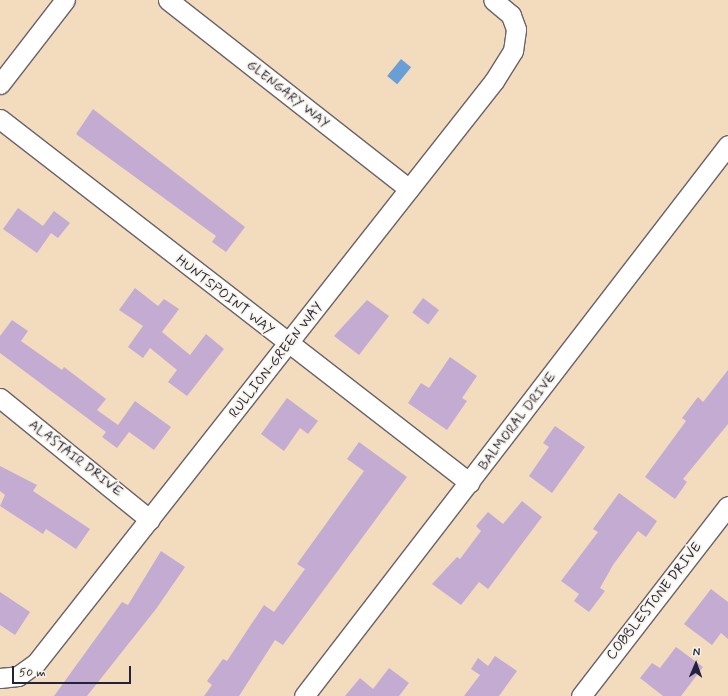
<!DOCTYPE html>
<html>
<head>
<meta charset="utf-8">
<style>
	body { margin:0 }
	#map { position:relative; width:728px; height:696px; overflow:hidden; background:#f3dbbe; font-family:Mynerve,sans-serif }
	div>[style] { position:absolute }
	.water>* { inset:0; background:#689fd6; transform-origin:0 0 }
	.building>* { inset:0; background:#c4abd2; transform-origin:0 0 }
	.roads { filter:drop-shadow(1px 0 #6b6369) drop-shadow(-1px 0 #6b6369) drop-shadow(0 1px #6b6369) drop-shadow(0 -1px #6b6369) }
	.street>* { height:19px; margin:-9.5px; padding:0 9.5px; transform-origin:9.5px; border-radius:9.5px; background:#fff }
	span { translate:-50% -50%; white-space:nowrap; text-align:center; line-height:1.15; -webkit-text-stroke:3.5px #f7f3e8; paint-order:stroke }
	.street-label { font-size:14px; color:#22223b }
	.north { position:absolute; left:676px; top:644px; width:40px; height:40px; -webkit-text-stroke:3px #f7f3e8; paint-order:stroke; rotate:2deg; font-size:11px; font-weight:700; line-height:16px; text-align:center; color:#22223b }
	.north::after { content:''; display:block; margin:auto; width:14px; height:18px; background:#22223b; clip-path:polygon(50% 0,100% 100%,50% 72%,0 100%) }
	.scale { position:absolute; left:12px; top:666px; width:119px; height:18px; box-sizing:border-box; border:2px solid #22223b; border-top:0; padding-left:5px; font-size:12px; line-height:14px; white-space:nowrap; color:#22223b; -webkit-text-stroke:3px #f7f3e8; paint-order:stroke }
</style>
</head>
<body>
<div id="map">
	<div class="water">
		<i style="left:401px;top:59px;width:13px;height:22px;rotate:39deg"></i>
	</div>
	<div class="building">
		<i style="clip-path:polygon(93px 109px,245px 227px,226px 252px,212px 242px,216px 236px,76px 134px)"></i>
		<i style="clip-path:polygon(18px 208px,43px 226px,54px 211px,70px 223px,58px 238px,51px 233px,37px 253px,3px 229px)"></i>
		<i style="clip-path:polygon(135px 288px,158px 306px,164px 299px,179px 309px,162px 332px,190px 355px,206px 334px,224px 349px,187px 396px,168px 382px,177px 370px,150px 348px,143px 358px,128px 347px,143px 326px,119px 310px)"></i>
		<i style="left:423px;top:298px;width:20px;height:18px;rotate:37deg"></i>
		<i style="clip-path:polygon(367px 300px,389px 316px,359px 355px,334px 336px)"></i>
		<i style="clip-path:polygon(12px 320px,28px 331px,21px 341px,62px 370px,64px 367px,106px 399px,97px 410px,118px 425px,135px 401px,171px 427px,154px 450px,129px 432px,117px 448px,102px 437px,106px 432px,0 353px,0 336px)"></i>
		<i style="clip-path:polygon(450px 357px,477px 376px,462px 398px,467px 401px,447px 430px,408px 403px,421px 383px,429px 388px)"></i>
		<i style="clip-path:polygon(728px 370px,728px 424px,683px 479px,687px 482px,675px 499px,645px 477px,686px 421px,682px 418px,698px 397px,703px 402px)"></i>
		<i style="clip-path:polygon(287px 398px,318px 421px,308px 434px,300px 428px,284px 451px,261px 434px)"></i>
		<i style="clip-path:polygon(555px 426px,585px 447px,552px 493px,529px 476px,549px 447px,543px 443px)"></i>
		<i style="clip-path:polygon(359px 442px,407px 477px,283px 645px,275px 640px,239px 696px,204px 696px,212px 685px,207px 681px,223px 659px,227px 661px,264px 605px,274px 612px,305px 569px,297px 564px,364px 471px,347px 459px)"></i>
		<i style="clip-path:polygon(0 466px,37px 485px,33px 491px,90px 529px,76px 549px,46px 529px,43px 534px,0 506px,5px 495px,0 491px)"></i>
		<i style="clip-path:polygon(619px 493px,657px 521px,646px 537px,638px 531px,613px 565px,600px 588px,605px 591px,589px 612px,574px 601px,579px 594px,561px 581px,598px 532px,593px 529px)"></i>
		<i style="clip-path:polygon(522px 501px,542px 517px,488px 589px,479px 582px,461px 605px,432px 584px,457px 557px,460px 559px,481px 531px,476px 526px,488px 512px,503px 524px)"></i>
		<i style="clip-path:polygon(161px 551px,185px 567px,156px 609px,87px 696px,54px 696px,122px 602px,128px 605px)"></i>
		<i style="clip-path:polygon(711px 589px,728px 602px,728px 639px,721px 633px,712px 645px,684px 624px)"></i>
		<i style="clip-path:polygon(0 592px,30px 612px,15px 635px,0 625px)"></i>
		<i style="clip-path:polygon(676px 647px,703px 667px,681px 696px,663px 696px,640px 678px,652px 663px,660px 668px)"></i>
		<i style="clip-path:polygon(495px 656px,517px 671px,499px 696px,464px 696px,480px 675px,471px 669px,478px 658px,488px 666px)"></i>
		<i style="clip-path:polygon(389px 668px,409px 683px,399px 696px,345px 696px,360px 678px,373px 689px)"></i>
	</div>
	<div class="roads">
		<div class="street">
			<i style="left:168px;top:0;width:306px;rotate:38.1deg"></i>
			<i style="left:0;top:84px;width:106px;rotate:-52.3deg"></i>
			<i style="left:0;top:119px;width:594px;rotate:37.76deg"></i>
			<i style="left:0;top:398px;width:193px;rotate:39.1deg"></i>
			<i style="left:0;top:678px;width:18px;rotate:-6deg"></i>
			<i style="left:18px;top:676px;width:22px;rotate:-36deg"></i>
			<i style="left:36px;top:663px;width:741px;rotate:-51.8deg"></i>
			<i style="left:494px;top:81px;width:36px;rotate:-58deg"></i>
			<i style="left:513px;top:51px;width:22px;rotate:-82deg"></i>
			<i style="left:516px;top:29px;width:15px;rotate:-110deg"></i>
			<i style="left:511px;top:15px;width:23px;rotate:-140deg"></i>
			<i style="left:304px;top:696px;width:695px;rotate:-52.42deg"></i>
			<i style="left:581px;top:696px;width:240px;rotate:-52.3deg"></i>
		</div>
	</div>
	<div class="street-label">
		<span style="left:288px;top:94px;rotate:38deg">GLENGARY WAY</span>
		<span style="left:225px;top:295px;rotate:38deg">HUNTSPOINT WAY</span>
		<span style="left:276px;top:360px;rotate:-52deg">RULLION-GREEN WAY</span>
		<span style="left:517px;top:421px;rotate:-53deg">BALMORAL DRIVE</span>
		<span style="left:76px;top:458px;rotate:38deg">ALASTAIR DRIVE</span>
		<span style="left:654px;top:601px;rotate:-52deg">COBBLESTONE DRIVE</span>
	</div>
	<div class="north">N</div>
	<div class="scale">50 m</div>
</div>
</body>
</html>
